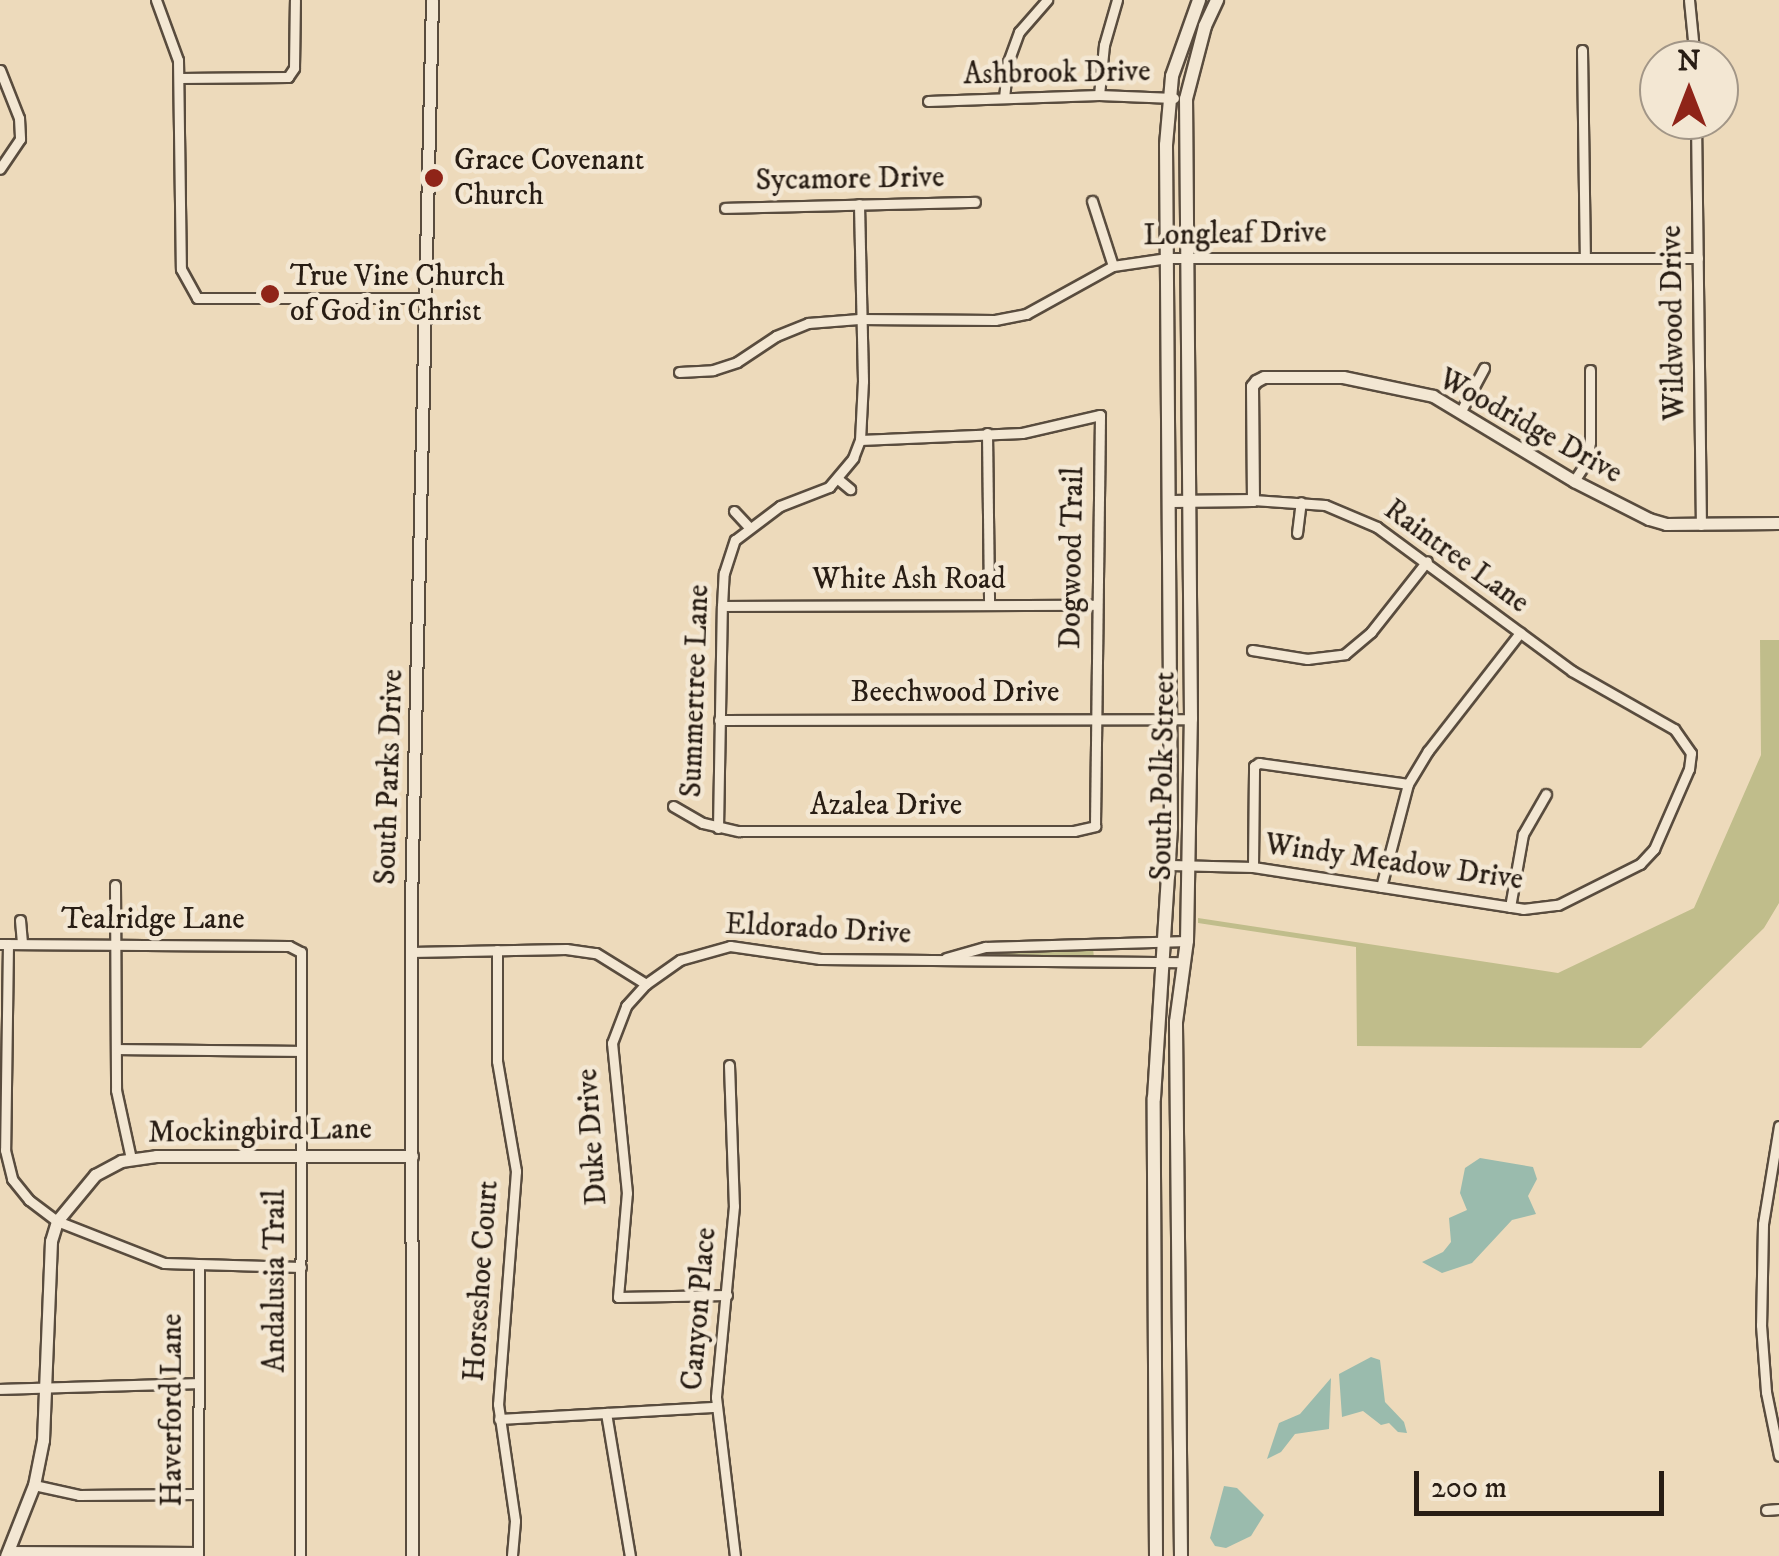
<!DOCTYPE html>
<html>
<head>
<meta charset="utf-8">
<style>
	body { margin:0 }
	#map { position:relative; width:1779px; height:1556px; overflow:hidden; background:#eddabb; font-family:"IM FELL DW Pica",serif }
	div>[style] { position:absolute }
	.green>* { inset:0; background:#c0bd8b }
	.water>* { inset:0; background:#9abbad }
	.roads { filter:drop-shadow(2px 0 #594c3e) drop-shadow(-2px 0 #594c3e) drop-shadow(0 2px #594c3e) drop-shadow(0 -2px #594c3e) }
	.minor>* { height:9px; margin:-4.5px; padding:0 4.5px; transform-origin:4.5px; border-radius:4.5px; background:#f3e7d3 }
	.tertiary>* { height:11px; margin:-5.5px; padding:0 5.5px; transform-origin:5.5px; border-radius:5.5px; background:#f3e7d3 }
	.secondary>* { height:12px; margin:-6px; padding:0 6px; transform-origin:6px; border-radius:6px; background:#f3e7d3 }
	.dots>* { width:28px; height:28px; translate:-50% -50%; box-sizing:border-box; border:5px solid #f3e7d3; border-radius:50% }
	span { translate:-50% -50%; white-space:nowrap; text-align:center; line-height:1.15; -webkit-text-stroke:9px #f3e7d3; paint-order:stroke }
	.street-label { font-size:30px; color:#281d14 }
	.poi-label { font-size:30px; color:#281d14 }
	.left { translate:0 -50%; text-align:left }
	.north { position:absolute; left:1639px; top:40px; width:100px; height:100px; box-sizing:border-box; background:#f3e7d3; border:2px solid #a29687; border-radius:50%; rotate:0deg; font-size:28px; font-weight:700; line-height:40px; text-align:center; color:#281d14 }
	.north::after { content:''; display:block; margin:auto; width:35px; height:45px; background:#8f2418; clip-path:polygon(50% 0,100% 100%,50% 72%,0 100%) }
	.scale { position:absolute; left:1414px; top:1471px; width:250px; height:45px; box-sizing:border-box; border:5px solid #281d14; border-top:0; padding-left:12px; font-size:30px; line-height:35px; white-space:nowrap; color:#281d14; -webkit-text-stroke:8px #f3e7d3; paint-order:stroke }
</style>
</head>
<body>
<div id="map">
	<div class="green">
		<i style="clip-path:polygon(1760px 640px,1779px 640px,1779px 903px,1764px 928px,1641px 1048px,1357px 1046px,1356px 947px,1198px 923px,1198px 918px,1558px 973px,1694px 908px,1761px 755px)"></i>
		<i style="clip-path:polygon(1093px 948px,1094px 958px,984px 957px,1014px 949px)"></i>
	</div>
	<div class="water">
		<i style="clip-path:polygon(1480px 1158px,1533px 1167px,1537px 1179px,1528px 1196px,1536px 1214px,1512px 1220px,1472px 1263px,1442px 1273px,1422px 1262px,1443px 1252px,1451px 1242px,1449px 1218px,1467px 1210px,1460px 1193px,1465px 1168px)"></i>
		<i style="clip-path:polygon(1371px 1357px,1380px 1360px,1385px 1402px,1404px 1422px,1407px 1433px,1398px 1432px,1389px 1423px,1381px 1425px,1363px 1411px,1342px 1417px,1339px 1374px)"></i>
		<i style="clip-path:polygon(1331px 1378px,1329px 1429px,1295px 1434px,1281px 1452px,1267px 1459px,1279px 1423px,1300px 1414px)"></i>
		<i style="clip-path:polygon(1224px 1486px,1237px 1488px,1264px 1515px,1251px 1536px,1226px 1548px,1215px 1546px,1210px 1538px)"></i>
	</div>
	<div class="roads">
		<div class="minor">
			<i style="left:156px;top:0;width:64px;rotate:69.9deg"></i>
			<i style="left:178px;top:60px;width:209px;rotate:89.2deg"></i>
			<i style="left:181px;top:269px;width:33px;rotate:61deg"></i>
			<i style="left:197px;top:298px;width:230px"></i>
			<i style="left:1689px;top:0;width:60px;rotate:84.3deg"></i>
			<i style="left:1582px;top:50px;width:207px;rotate:89.2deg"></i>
			<i style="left:0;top:70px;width:52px;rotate:68.4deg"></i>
			<i style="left:19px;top:118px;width:21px;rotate:87deg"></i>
			<i style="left:20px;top:139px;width:36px;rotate:124deg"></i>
			<i style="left:180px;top:78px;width:108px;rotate:-0.5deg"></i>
			<i style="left:288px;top:77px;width:11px;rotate:-56deg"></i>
			<i style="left:294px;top:68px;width:68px;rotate:-89.2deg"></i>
			<i style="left:1099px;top:95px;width:50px;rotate:-84.3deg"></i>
			<i style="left:1104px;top:45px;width:47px;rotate:-73.9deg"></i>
			<i style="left:1004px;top:98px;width:36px;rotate:-84deg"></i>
			<i style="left:1008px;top:62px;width:32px;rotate:-70deg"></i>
			<i style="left:1019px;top:32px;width:43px;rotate:-48.8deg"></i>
			<i style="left:928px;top:101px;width:171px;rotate:-2deg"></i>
			<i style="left:1099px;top:95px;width:75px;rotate:2.3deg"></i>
			<i style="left:1696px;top:120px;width:405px;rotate:89.3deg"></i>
			<i style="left:1092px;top:201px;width:68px;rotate:72.1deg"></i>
			<i style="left:725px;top:208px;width:250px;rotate:-1.4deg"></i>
			<i style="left:679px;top:372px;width:34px;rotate:-3deg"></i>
			<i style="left:713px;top:370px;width:25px;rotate:-18deg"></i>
			<i style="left:737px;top:362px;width:47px;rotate:-33.7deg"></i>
			<i style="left:776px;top:336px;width:35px;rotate:-22deg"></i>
			<i style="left:808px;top:323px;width:51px;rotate:-4.5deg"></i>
			<i style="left:859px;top:319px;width:136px;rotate:0.4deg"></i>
			<i style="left:995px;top:320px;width:32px;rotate:-11deg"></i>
			<i style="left:1026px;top:314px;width:99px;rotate:-28.9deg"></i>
			<i style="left:1113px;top:266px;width:55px;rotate:-8.4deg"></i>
			<i style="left:1167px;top:258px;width:531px"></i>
			<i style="left:1461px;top:411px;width:49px;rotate:-61.9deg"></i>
			<i style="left:987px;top:433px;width:172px;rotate:89.3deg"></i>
			<i style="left:838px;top:479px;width:16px;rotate:40deg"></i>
			<i style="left:1574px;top:481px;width:24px;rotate:-57deg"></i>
			<i style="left:1587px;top:461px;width:19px;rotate:-81deg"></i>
			<i style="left:1590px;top:442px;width:72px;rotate:-90deg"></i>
			<i style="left:734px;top:511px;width:21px;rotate:47deg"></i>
			<i style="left:1297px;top:533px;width:31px;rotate:-83deg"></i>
			<i style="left:722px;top:606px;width:374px;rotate:-0.2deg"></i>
			<i style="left:1252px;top:650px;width:56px;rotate:9.3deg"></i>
			<i style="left:1307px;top:659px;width:38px;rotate:-7deg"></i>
			<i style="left:1345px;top:654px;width:34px;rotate:-40deg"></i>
			<i style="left:1371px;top:632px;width:90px;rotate:-51.7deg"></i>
			<i style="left:719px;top:720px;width:472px;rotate:-0.1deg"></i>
			<i style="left:673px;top:806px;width:34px;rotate:30deg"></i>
			<i style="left:703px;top:823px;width:37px;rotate:13deg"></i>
			<i style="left:739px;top:831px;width:335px"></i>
			<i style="left:1074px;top:831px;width:22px;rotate:-13deg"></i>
			<i style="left:1095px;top:826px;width:411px;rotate:-89.3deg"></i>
			<i style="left:1100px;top:415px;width:80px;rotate:167deg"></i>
			<i style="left:1022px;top:433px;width:162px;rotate:177.5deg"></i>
			<i style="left:718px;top:828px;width:222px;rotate:-89deg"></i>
			<i style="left:722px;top:606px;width:33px;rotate:-87deg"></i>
			<i style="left:724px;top:573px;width:35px;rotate:-72deg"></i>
			<i style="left:735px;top:540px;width:56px;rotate:-37.1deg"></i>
			<i style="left:780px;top:506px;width:53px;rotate:-21.2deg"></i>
			<i style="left:829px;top:487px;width:38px;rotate:-50deg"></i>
			<i style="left:853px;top:458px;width:19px;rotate:-69deg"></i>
			<i style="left:860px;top:440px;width:59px;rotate:-87.1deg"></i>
			<i style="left:863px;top:381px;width:177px;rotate:-91.3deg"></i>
			<i style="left:1170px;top:865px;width:83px;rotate:1.4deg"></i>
			<i style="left:1253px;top:867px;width:273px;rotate:8.8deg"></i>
			<i style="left:1523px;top:909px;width:35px;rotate:-7deg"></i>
			<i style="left:1558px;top:905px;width:92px;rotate:-26.6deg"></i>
			<i style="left:1640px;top:864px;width:21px;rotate:-47deg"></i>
			<i style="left:1654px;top:849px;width:87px;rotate:-66.4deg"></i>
			<i style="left:1689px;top:769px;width:16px;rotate:-83deg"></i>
			<i style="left:1691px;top:753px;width:29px;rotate:-125deg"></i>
			<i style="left:1674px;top:729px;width:117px;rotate:-150.4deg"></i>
			<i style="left:1572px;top:671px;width:242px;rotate:-143.6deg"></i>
			<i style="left:1377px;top:527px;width:56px;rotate:-157.1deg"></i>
			<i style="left:1325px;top:505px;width:72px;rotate:-176deg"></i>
			<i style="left:1253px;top:867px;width:101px;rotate:-89.4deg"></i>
			<i style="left:1254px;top:766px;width:6px;rotate:-31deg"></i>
			<i style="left:1259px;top:763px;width:150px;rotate:8deg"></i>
			<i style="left:115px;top:885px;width:205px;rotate:89.7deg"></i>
			<i style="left:116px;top:1090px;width:71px;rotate:77.7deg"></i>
			<i style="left:1381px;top:887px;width:106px;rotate:-75.3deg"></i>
			<i style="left:1408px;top:784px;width:39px;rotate:-59deg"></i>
			<i style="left:1428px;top:751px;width:150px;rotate:-52.1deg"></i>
			<i style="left:1510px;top:907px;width:74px;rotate:-79.9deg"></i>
			<i style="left:1523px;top:834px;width:46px;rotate:-60.1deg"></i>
			<i style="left:20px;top:920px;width:24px;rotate:85deg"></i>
			<i style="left:0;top:944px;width:289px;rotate:0.4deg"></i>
			<i style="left:289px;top:946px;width:13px;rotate:27deg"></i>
			<i style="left:301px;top:952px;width:604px;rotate:90.09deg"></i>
			<i style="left:8px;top:944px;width:206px;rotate:90.8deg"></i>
			<i style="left:5px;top:1150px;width:30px;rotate:76deg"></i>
			<i style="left:12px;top:1179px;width:27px;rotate:51deg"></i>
			<i style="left:29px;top:1200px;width:35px;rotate:37deg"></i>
			<i style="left:57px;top:1221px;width:115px;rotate:21.4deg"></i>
			<i style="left:164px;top:1263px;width:137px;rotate:1.7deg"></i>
			<i style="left:497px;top:950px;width:111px;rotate:90deg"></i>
			<i style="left:497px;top:1061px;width:112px;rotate:80.2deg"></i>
			<i style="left:516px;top:1171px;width:234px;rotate:94.4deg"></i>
			<i style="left:498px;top:1404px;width:118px;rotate:81.7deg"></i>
			<i style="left:515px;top:1521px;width:35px;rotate:95deg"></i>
			<i style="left:411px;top:952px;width:155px;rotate:-1.1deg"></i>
			<i style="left:566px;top:949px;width:30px;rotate:8deg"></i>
			<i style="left:596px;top:953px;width:59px;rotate:31.8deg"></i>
			<i style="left:946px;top:958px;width:41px;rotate:-15.8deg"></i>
			<i style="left:985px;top:947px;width:202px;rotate:-1.7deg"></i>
			<i style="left:117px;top:1049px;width:184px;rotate:0.6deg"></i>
			<i style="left:729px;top:1065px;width:141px;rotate:88deg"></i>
			<i style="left:734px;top:1206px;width:192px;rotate:95.4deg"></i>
			<i style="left:716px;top:1397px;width:160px;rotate:83.2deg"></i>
			<i style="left:1779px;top:1126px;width:99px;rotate:99.3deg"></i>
			<i style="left:1763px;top:1224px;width:101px;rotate:91.1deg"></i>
			<i style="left:1761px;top:1325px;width:67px;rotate:85.7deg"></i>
			<i style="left:1766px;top:1392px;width:65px;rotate:78.5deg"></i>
			<i style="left:727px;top:1295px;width:109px;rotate:178.9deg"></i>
			<i style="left:618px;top:1297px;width:104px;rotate:-85.1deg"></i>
			<i style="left:627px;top:1193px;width:151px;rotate:-95.7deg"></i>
			<i style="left:612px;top:1043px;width:40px;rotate:-69deg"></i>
			<i style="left:626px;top:1006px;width:30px;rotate:-48deg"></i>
			<i style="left:646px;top:984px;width:42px;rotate:-35.2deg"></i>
			<i style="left:680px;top:960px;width:52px;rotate:-15.6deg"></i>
			<i style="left:730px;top:946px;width:91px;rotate:8.2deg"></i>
			<i style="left:820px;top:959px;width:364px;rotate:0.5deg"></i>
			<i style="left:0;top:1389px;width:197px;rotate:-1.7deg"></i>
			<i style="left:606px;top:1413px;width:145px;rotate:80.5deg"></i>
			<i style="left:499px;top:1419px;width:218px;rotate:-3.2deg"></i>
			<i style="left:34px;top:1485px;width:46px;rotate:12.5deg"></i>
			<i style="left:79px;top:1495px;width:118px;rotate:-0.5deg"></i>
			<i style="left:1766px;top:1510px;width:13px;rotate:-4deg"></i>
			<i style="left:8px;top:1551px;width:190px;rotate:0.3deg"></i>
			<i style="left:198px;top:1556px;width:291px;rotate:-89.8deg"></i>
		</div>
		<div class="tertiary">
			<i style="left:1171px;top:501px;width:82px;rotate:-0.7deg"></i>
			<i style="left:1253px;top:500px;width:114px;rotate:-90.5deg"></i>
			<i style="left:1252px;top:386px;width:6px;rotate:-51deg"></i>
			<i style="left:1256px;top:381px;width:9px;rotate:-27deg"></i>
			<i style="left:1264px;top:377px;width:79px"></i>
			<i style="left:1343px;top:377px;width:92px;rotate:11.9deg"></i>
			<i style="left:1433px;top:396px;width:165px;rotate:31.1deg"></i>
			<i style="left:1574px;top:481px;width:84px;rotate:26.9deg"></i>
			<i style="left:1649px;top:519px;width:18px;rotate:16deg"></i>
			<i style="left:1666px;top:524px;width:113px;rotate:-0.5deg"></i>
			<i style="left:6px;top:1556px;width:76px;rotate:-68.5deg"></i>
			<i style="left:34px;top:1485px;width:46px;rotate:-78.7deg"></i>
			<i style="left:43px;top:1440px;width:199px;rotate:-87.7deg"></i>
			<i style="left:51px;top:1241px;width:21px;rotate:-73deg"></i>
			<i style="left:57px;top:1221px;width:60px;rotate:-50.4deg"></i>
			<i style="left:95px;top:1175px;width:30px;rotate:-28deg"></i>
			<i style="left:121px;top:1161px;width:35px;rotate:-8deg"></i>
			<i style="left:156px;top:1156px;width:256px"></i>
			<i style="left:412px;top:1556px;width:652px;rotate:-90.09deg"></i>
			<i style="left:411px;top:904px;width:904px;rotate:-88.67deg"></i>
		</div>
		<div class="secondary">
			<i style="left:1156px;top:1556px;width:458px;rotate:-90.3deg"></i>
			<i style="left:1154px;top:1098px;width:271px;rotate:-86.4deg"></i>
			<i style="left:1171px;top:828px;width:683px;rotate:-90.42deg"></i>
			<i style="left:1166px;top:145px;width:69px;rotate:-85deg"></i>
			<i style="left:1172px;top:76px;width:81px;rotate:-70.4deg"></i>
			<i style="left:1181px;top:1556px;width:534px;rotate:-90.54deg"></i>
			<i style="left:1176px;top:1022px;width:82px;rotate:-82.3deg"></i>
			<i style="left:1187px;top:941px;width:222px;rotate:-89deg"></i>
			<i style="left:1191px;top:719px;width:620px;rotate:-90.46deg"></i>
			<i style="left:1186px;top:99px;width:75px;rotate:-75.4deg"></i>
			<i style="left:1205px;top:26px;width:29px;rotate:-65deg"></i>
		</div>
	</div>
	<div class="dots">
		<i style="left:434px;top:178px;background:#8f2418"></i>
		<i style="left:270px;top:294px;background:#8f2418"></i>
	</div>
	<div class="street-label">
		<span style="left:1057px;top:74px;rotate:-1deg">Ashbrook Drive</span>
		<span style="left:850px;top:180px;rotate:-1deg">Sycamore Drive</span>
		<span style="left:1235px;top:235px;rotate:-1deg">Longleaf Drive</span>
		<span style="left:1674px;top:323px;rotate:-91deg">Wildwood Drive</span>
		<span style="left:1530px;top:427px;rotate:29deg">Woodridge Drive</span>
		<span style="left:1456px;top:557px;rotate:36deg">Raintree Lane</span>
		<span style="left:1073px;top:558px;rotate:-89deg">Dogwood Trail</span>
		<span style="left:909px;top:580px">White Ash Road</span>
		<span style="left:696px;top:691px;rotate:-88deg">Summertree Lane</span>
		<span style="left:955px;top:693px">Beechwood Drive</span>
		<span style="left:1164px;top:776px;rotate:-89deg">South Polk Street</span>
		<span style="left:390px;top:777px;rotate:-88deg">South Parks Drive</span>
		<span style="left:886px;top:806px">Azalea Drive</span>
		<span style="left:1394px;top:863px;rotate:8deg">Windy Meadow Drive</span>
		<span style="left:153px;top:920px">Tealridge Lane</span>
		<span style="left:818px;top:930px;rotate:3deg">Eldorado Drive</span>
		<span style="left:260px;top:1132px;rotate:-1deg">Mockingbird Lane</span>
		<span style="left:593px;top:1137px;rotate:-94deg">Duke Drive</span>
		<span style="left:276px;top:1281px;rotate:-90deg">Andalusia Trail</span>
		<span style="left:482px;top:1281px;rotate:-86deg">Horseshoe Court</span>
		<span style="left:700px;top:1309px;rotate:-85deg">Canyon Place</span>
		<span style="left:173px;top:1410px;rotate:-90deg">Haverford Lane</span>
	</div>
	<div class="poi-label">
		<span class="left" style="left:454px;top:178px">Grace Covenant<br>Church</span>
		<span class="left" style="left:290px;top:294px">True Vine Church<br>of God in Christ</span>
	</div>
	<div class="north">N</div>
	<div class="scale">200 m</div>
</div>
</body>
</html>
